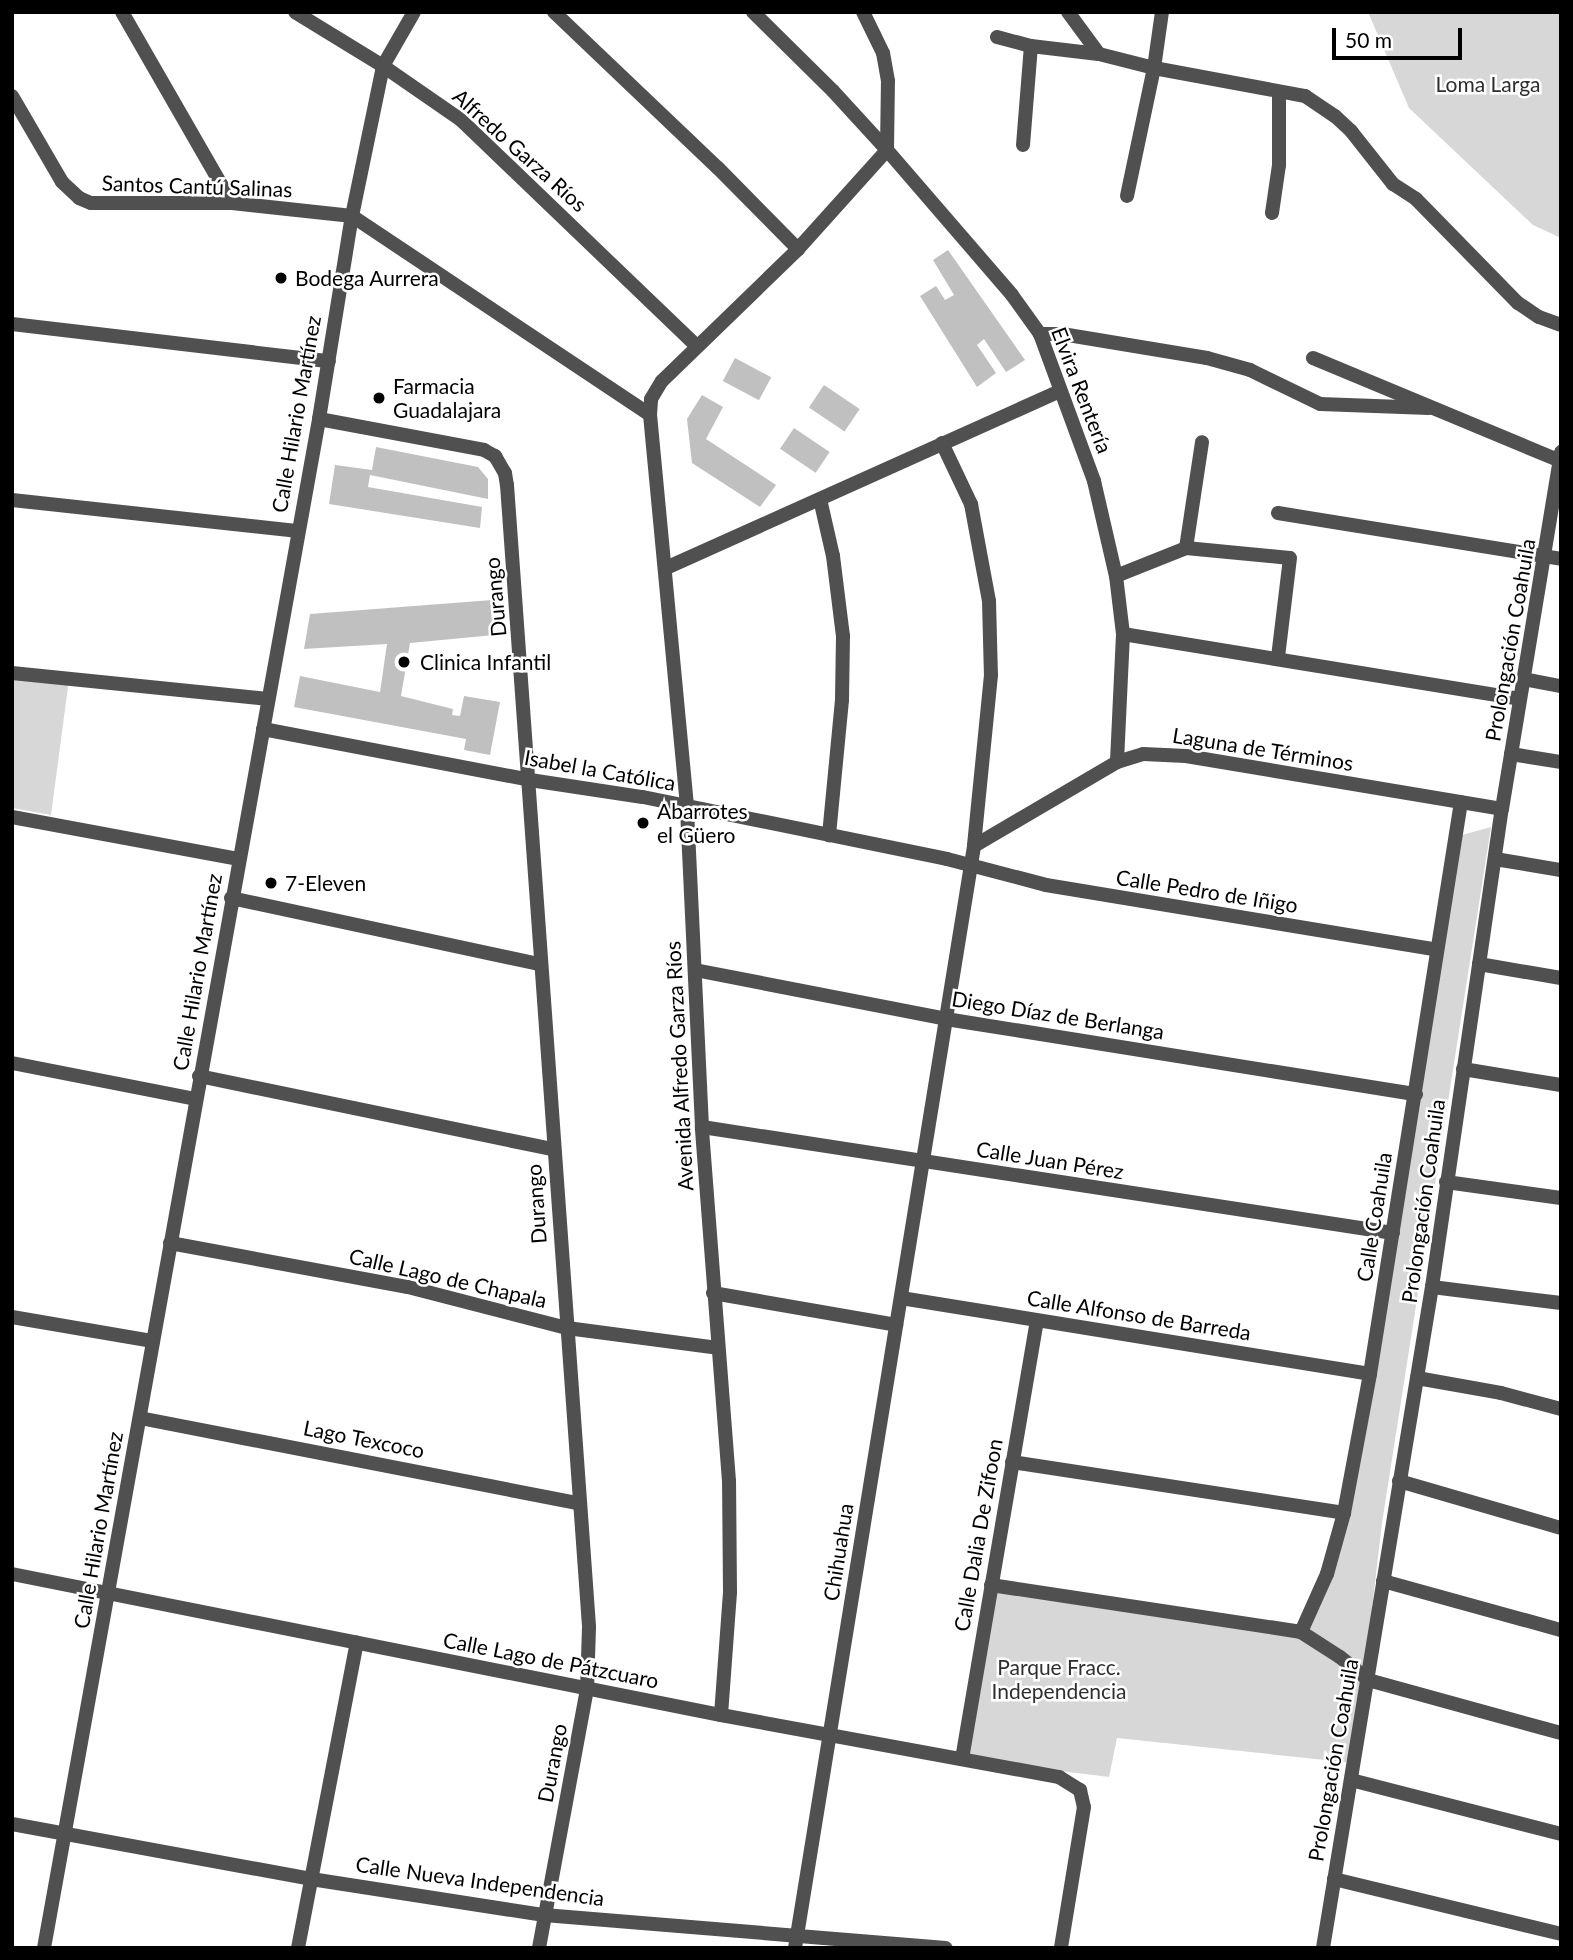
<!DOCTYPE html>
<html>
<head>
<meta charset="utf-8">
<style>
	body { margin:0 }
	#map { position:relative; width:1573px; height:1960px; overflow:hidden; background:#fff; font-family:Lato,sans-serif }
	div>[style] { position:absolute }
	.green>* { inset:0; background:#d7d7d7 }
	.building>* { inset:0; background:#c0c0c0; transform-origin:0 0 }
	.minor>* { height:14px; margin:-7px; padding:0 7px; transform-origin:7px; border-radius:7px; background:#505050 }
	.tertiary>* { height:14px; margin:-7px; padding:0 7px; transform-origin:7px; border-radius:7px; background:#505050 }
	.dots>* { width:19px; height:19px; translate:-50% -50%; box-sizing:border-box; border:4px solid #fff; border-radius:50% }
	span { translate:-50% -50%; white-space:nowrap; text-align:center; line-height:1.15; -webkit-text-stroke:5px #fff; paint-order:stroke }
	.park-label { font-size:21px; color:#2e2e2e }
	.street-label { font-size:21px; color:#000 }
	.poi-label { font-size:21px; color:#000 }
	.left { translate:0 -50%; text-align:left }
	.frame { position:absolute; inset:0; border:14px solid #000; pointer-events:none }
	.scale { position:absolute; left:1332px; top:28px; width:130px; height:32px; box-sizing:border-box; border:4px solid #000; border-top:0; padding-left:9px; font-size:21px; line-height:24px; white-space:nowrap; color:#000; -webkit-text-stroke:5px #fff; paint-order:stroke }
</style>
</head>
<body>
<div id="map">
	<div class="green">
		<i style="clip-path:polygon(1368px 12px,1561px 12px,1561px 238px,1533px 225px,1409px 108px)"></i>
		<i style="clip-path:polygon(12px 673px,69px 679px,51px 815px,12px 808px)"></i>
		<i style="clip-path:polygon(1491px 827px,1382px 1523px,1354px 1763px,1117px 1738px,1109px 1777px,962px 1759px,991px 1585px,1301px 1632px,1327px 1574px,1462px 835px)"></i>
	</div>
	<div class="building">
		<i style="clip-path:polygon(948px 250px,1025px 360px,1006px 372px,984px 339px,977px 345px,996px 373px,977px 387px,920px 296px,936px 286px,945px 300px,954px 295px,933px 260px)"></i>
		<i style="left:735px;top:358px;width:41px;height:26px;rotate:28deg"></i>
		<i style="left:824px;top:385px;width:43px;height:27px;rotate:34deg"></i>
		<i style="clip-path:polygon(702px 395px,723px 407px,706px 439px,776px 485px,760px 507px,692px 463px,687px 419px)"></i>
		<i style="left:794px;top:428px;width:43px;height:25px;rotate:34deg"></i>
		<i style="clip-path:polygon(376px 447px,478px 467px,488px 479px,488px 499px,370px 475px,368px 487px,482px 507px,480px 528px,329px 504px,335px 465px,372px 470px)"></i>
		<i style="clip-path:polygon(492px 600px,494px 635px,410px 643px,401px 696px,453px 709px,452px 715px,460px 716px,464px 696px,500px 702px,490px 755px,464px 750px,466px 739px,294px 707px,300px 676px,380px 692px,387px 644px,304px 649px,310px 614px)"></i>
	</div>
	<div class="minor">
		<i style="left:122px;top:12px;width:220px;rotate:60.1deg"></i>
		<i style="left:414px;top:12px;width:62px;rotate:119.9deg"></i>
		<i style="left:383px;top:66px;width:95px;rotate:34.7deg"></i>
		<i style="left:461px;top:120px;width:327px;rotate:43.8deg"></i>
		<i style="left:554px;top:12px;width:226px;rotate:43.6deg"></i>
		<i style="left:718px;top:168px;width:114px;rotate:45.4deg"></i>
		<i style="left:753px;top:12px;width:112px;rotate:44.6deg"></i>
		<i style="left:833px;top:91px;width:80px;rotate:47.5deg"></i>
		<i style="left:887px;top:150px;width:191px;rotate:49.2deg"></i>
		<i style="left:1012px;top:295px;width:48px;rotate:54.3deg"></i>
		<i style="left:1040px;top:334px;width:157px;rotate:69.8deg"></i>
		<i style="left:1094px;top:481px;width:98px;rotate:77deg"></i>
		<i style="left:1116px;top:576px;width:58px;rotate:83.1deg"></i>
		<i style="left:1123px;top:634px;width:128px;rotate:92.7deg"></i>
		<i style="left:1068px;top:12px;width:52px;rotate:53.6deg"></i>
		<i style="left:997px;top:37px;width:35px;rotate:15deg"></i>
		<i style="left:1031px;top:46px;width:68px;rotate:6.7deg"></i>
		<i style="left:1099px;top:54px;width:57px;rotate:14.3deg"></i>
		<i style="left:1154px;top:68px;width:154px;rotate:10.5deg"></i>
		<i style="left:1305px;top:96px;width:36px;rotate:34deg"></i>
		<i style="left:1335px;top:116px;width:22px;rotate:43deg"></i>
		<i style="left:1351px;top:131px;width:68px;rotate:51.6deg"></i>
		<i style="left:1393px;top:184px;width:27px;rotate:33deg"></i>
		<i style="left:1416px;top:199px;width:146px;rotate:45.6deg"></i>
		<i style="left:1518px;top:303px;width:25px;rotate:34deg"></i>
		<i style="left:1539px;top:317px;width:23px;rotate:20deg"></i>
		<i style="left:1023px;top:145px;width:99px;rotate:-85.4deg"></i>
		<i style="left:1127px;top:196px;width:131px;rotate:-78.1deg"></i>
		<i style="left:1154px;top:68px;width:57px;rotate:-81.9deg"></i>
		<i style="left:1272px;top:213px;width:49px;rotate:-81.7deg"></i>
		<i style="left:1279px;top:165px;width:73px;rotate:-90deg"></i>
		<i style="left:352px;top:216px;width:358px;rotate:33.7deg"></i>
		<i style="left:12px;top:324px;width:319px;rotate:6.7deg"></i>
		<i style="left:1040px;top:334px;width:22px"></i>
		<i style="left:1062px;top:334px;width:147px;rotate:9.4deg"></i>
		<i style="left:1207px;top:358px;width:45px;rotate:15.6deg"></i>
		<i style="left:1250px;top:370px;width:78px;rotate:25.9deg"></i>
		<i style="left:1320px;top:404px;width:109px;rotate:2.1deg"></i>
		<i style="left:1313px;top:358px;width:269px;rotate:22.6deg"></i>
		<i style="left:319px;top:419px;width:168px;rotate:10.6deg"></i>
		<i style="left:484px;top:450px;width:13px;rotate:29deg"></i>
		<i style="left:495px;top:456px;width:20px;rotate:60deg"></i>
		<i style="left:505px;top:473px;width:12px;rotate:81deg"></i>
		<i style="left:507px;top:485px;width:1145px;rotate:85.89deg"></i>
		<i style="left:589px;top:1627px;width:62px;rotate:91.8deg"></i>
		<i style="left:587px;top:1689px;width:263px;rotate:100.5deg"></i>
		<i style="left:942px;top:443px;width:68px;rotate:64.6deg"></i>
		<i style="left:971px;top:504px;width:99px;rotate:79.5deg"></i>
		<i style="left:989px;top:601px;width:74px;rotate:88.5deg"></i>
		<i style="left:991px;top:675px;width:172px;rotate:95.7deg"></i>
		<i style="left:820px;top:499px;width:58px;rotate:77.2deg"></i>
		<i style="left:833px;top:556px;width:81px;rotate:82.9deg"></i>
		<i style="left:843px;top:636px;width:64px;rotate:90.9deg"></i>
		<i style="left:842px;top:700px;width:136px;rotate:95.5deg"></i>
		<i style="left:12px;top:500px;width:286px;rotate:6.2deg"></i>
		<i style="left:1278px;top:513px;width:287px;rotate:9.2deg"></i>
		<i style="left:1186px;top:548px;width:107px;rotate:-81.4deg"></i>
		<i style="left:666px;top:568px;width:431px;rotate:-24.2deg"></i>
		<i style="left:1116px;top:576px;width:75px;rotate:-21.8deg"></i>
		<i style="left:1186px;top:548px;width:104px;rotate:5.5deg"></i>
		<i style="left:1290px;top:558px;width:100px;rotate:96.9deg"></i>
		<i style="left:1123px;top:634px;width:402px;rotate:9.3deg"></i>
		<i style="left:12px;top:673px;width:257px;rotate:5.8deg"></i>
		<i style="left:1524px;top:679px;width:38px;rotate:11deg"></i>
		<i style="left:263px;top:729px;width:272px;rotate:10.8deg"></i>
		<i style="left:530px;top:780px;width:114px;rotate:8.6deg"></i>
		<i style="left:643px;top:797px;width:310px;rotate:11.5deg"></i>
		<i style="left:947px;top:859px;width:102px;rotate:14.7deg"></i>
		<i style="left:1046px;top:885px;width:396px;rotate:9.4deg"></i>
		<i style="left:1511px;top:754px;width:51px;rotate:9.1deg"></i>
		<i style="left:1495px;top:859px;width:67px;rotate:9.5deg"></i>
		<i style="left:231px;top:898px;width:316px;rotate:12.1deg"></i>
		<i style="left:1479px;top:964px;width:83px;rotate:9.7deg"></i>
		<i style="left:695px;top:970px;width:256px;rotate:11deg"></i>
		<i style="left:946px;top:1019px;width:476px;rotate:9.1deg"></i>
		<i style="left:12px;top:1063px;width:187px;rotate:11.1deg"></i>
		<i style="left:1463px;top:1069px;width:99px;rotate:9.3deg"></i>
		<i style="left:199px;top:1076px;width:361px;rotate:11.7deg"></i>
		<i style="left:702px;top:1127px;width:699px;rotate:8.72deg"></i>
		<i style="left:1446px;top:1182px;width:116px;rotate:7.9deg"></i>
		<i style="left:170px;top:1243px;width:242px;rotate:10.5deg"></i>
		<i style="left:408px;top:1287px;width:164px;rotate:14.5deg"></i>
		<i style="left:567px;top:1328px;width:152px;rotate:7.5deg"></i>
		<i style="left:1432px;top:1287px;width:130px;rotate:7.1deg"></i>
		<i style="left:713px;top:1293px;width:186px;rotate:9.9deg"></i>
		<i style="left:901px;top:1298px;width:475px;rotate:9.2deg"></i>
		<i style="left:12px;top:1317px;width:143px;rotate:9.7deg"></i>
		<i style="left:1417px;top:1378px;width:85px;rotate:10.1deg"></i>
		<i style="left:1501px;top:1393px;width:62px;rotate:14.9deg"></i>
		<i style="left:140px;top:1418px;width:447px;rotate:11deg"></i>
		<i style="left:1012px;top:1462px;width:336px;rotate:8.7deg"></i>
		<i style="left:1399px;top:1481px;width:169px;rotate:16.2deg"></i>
		<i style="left:12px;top:1574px;width:723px;rotate:11.25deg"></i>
		<i style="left:721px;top:1715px;width:344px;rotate:10.4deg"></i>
		<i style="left:1059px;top:1777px;width:25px;rotate:32deg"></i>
		<i style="left:1080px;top:1790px;width:17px;rotate:77deg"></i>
		<i style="left:1084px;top:1807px;width:143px;rotate:99.3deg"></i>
		<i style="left:1383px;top:1581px;width:185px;rotate:15.4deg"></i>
		<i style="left:991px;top:1585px;width:314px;rotate:8.6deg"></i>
		<i style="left:1301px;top:1632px;width:46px;rotate:32.7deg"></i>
		<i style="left:1340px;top:1657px;width:36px;rotate:39deg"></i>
		<i style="left:1368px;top:1680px;width:200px;rotate:15.4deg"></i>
		<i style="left:1301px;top:1632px;width:64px;rotate:-65.9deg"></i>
		<i style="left:1327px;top:1574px;width:63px;rotate:-74.4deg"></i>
		<i style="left:1344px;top:1513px;width:141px;rotate:-79.4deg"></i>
		<i style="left:1370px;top:1374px;width:579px;rotate:-80.96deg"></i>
		<i style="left:721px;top:1715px;width:123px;rotate:-85.8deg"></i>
		<i style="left:730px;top:1592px;width:111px;rotate:-90.5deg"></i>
		<i style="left:729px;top:1481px;width:355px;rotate:-94.4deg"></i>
		<i style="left:702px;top:1127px;width:321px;rotate:-92.7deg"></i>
		<i style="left:687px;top:806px;width:393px;rotate:-95.4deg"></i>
		<i style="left:650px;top:415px;width:16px;rotate:-86deg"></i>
		<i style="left:651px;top:399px;width:21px;rotate:-59deg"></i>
		<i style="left:662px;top:381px;width:190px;rotate:-44.1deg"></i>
		<i style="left:798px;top:249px;width:133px;rotate:-48deg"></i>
		<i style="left:887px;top:150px;width:69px;rotate:-89.2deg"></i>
		<i style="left:888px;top:81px;width:28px;rotate:-100deg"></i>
		<i style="left:883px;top:53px;width:46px;rotate:-116deg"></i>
		<i style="left:962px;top:1759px;width:445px;rotate:-80.3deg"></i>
		<i style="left:1351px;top:1780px;width:217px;rotate:14.4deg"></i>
		<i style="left:1334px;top:1879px;width:234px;rotate:13.6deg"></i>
		<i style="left:298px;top:1948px;width:311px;rotate:-79.1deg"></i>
		<i style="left:795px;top:1948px;width:1116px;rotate:-80.77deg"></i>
		<i style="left:974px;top:846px;width:166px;rotate:-30.4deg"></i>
		<i style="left:1117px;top:762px;width:27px;rotate:-17deg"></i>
		<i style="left:1143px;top:754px;width:43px;rotate:2.7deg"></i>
		<i style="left:1186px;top:756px;width:320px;rotate:9.5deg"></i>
		<i style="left:1323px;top:1948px;width:670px;rotate:-80.64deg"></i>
		<i style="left:1432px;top:1287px;width:483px;rotate:-81.7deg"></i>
		<i style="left:1502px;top:809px;width:362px;rotate:-80.6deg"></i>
	</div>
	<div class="tertiary">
		<i style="left:12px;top:96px;width:99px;rotate:59.8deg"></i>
		<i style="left:62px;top:182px;width:23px;rotate:43deg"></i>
		<i style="left:79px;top:198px;width:13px;rotate:23deg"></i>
		<i style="left:91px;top:203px;width:141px"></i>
		<i style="left:232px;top:203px;width:121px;rotate:6.2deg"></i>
		<i style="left:12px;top:817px;width:231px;rotate:10.5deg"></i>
		<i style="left:12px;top:1824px;width:304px;rotate:10.4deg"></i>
		<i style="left:311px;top:1879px;width:236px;rotate:8.8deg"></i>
		<i style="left:544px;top:1915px;width:403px;rotate:4.7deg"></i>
		<i style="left:44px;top:1948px;width:1554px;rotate:-79.8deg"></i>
		<i style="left:319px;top:419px;width:206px;rotate:-80.8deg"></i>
		<i style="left:352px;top:216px;width:153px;rotate:-78.3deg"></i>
		<i style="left:383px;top:66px;width:103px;rotate:-148.5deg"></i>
	</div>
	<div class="dots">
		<i style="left:281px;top:278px;background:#000"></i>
		<i style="left:379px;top:398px;background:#000"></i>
		<i style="left:404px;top:662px;background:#000"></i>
		<i style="left:643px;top:823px;background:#000"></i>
		<i style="left:271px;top:883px;background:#000"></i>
	</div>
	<div class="park-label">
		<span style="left:1488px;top:84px">Loma Larga</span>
		<span style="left:1059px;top:1679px">Parque Fracc.<br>Independencia</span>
	</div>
	<div class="street-label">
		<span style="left:520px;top:150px;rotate:42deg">Alfredo Garza Ríos</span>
		<span style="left:197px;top:186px;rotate:2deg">Santos Cantú Salinas</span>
		<span style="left:1082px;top:390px;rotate:69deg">Elvira Rentería</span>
		<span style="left:296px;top:414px;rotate:-80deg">Calle Hilario Martínez</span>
		<span style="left:495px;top:597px;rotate:-95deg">Durango</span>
		<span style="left:1510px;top:640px;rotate:-80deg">Prolongación Coahuila</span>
		<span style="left:1263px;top:749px;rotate:9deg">Laguna de Términos</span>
		<span style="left:600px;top:770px;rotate:10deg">Isabel la Católica</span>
		<span style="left:1207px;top:891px;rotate:9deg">Calle Pedro de Iñigo</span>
		<span style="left:197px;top:972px;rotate:-80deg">Calle Hilario Martínez</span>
		<span style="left:1058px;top:1015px;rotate:9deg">Diego Díaz de Berlanga</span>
		<span style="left:679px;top:1066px;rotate:-93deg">Avenida Alfredo Garza Ríos</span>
		<span style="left:1050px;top:1160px;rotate:9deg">Calle Juan Pérez</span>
		<span style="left:1423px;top:1201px;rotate:-82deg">Prolongación Coahuila</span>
		<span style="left:536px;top:1204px;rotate:-94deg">Durango</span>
		<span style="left:1374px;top:1217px;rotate:-81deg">Calle Coahuila</span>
		<span style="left:448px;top:1278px;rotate:13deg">Calle Lago de Chapala</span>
		<span style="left:1139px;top:1315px;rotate:9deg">Calle Alfonso de Barreda</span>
		<span style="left:364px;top:1439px;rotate:11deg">Lago Texcoco</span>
		<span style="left:98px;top:1530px;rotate:-80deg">Calle Hilario Martínez</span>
		<span style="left:978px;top:1535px;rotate:-80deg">Calle Dalia De Zifoon</span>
		<span style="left:838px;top:1552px;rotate:-81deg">Chihuahua</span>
		<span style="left:551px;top:1660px;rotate:11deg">Calle Lago de Pátzcuaro</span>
		<span style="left:1333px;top:1760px;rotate:-80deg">Prolongación Coahuila</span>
		<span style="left:552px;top:1763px;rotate:-79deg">Durango</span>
		<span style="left:480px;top:1881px;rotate:8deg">Calle Nueva Independencia</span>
	</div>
	<div class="poi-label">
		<span class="left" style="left:295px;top:278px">Bodega Aurrera</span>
		<span class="left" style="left:393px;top:398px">Farmacia<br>Guadalajara</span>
		<span class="left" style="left:420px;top:662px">Clinica Infantil</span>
		<span class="left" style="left:657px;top:823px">Abarrotes<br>el Güero</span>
		<span class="left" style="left:285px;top:883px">7-Eleven</span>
	</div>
	<div class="frame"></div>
	<div class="scale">50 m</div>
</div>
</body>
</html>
